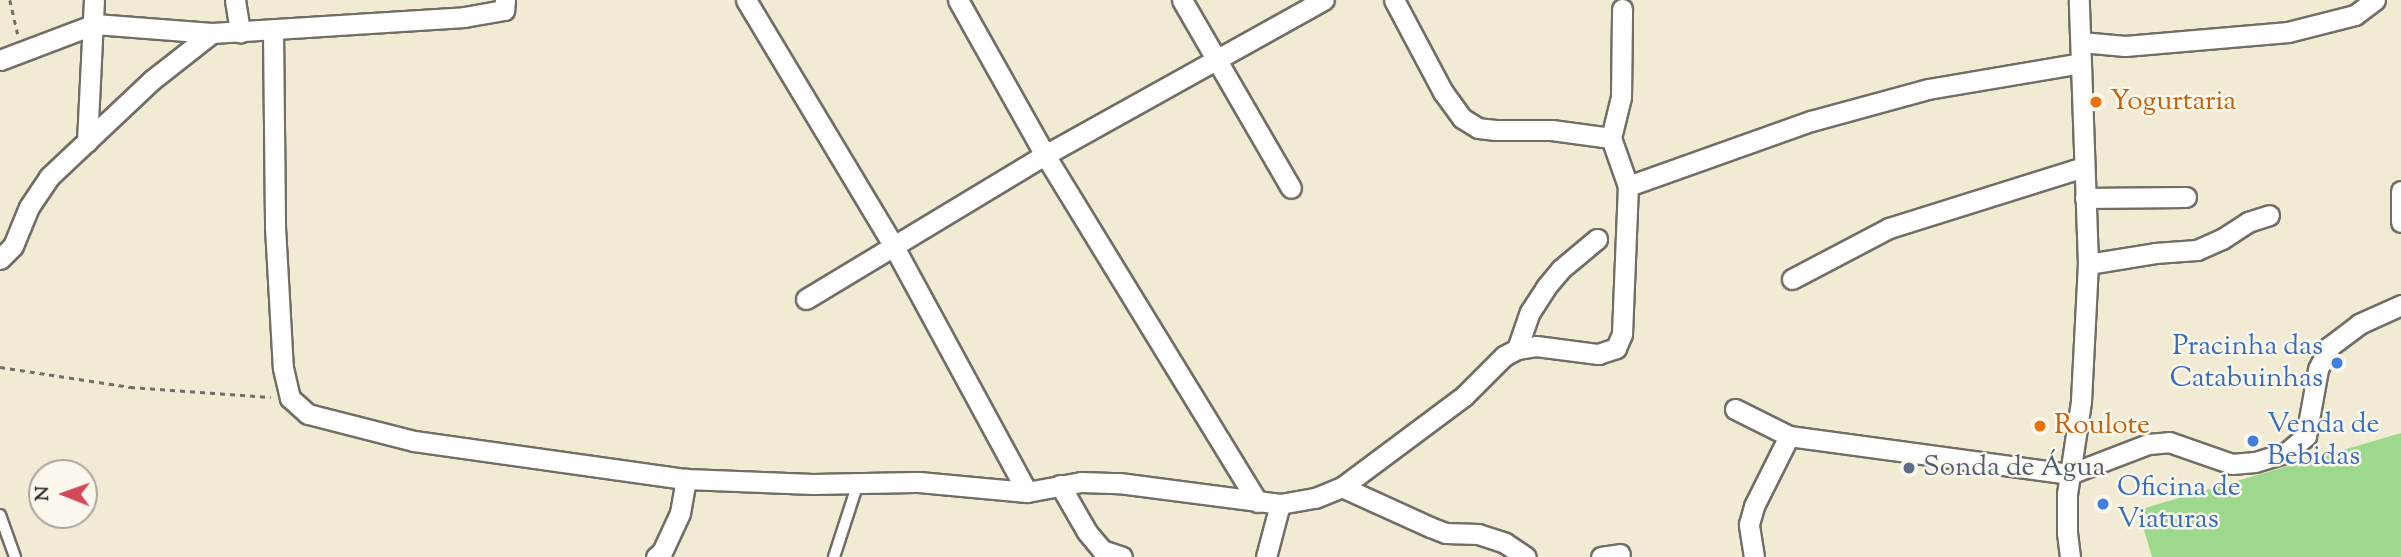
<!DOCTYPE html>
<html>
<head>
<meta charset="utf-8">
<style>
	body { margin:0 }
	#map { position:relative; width:2401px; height:557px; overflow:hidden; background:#f2ebd3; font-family:"Sorts Mill Goudy",serif }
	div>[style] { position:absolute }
	.green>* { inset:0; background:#9dd98c }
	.path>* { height:2.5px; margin-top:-1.25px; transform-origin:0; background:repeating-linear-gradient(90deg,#716e66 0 5px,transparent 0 10px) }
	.roads { filter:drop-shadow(2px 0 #716e66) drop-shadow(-2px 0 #716e66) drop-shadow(0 2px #716e66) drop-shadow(0 -2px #716e66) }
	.lane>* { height:10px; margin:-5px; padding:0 5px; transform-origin:5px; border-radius:5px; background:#fff }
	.street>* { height:19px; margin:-9.5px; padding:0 9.5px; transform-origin:9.5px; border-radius:9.5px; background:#fff }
	.dots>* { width:19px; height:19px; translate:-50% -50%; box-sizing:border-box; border:4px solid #fbf7ec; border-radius:50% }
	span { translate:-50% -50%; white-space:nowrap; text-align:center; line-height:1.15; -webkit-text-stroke:5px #fbf7ec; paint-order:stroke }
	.food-label { font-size:28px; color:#c56008 }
	.left { translate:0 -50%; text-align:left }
	.shop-label { font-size:28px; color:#366cbe }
	.right { translate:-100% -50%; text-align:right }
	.service-label { font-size:28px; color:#4e5e75 }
	.north { position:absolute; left:28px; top:459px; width:70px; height:70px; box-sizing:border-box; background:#fbf7ec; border:2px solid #a8a59f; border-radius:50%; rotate:271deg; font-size:19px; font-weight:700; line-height:28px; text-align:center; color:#2b2b2b }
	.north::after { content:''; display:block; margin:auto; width:24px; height:32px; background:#d1495b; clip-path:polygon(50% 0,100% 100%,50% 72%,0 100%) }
</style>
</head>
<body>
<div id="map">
	<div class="green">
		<i style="clip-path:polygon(2401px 433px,2401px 557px,2152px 557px,2138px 510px)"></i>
	</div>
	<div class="path">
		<i style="left:10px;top:0;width:35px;rotate:77deg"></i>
		<i style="left:0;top:367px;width:132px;rotate:8.7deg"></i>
		<i style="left:130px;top:387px;width:141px;rotate:4.1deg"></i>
	</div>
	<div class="roads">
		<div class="lane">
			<i style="left:0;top:515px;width:45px;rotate:70.3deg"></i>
			<i style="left:834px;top:557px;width:78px;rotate:-72deg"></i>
		</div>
		<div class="street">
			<i style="left:235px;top:0;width:33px;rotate:81deg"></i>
			<i style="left:746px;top:0;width:286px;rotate:59deg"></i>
			<i style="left:893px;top:245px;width:281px;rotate:61.5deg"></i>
			<i style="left:958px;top:0;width:178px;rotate:60.7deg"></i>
			<i style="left:1045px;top:155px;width:407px;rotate:58.5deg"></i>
			<i style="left:1182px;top:0;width:217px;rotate:59.9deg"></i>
			<i style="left:273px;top:30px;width:197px;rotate:89.4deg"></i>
			<i style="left:275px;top:227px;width:141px;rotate:86.8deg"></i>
			<i style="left:283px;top:368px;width:31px;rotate:77deg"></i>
			<i style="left:290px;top:398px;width:24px;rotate:42deg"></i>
			<i style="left:308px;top:414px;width:109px;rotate:14.3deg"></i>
			<i style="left:414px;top:441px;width:275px;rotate:8deg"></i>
			<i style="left:686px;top:479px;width:127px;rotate:2.3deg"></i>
			<i style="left:813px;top:484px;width:106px;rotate:-1.1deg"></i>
			<i style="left:919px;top:482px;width:108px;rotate:5.3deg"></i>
			<i style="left:1027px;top:492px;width:55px;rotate:-10.5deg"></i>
			<i style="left:1081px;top:482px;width:38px;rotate:2deg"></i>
			<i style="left:1119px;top:483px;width:162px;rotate:7.4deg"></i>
			<i style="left:1280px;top:504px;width:36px;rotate:-10deg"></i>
			<i style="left:1315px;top:498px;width:29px;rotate:-22deg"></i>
			<i style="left:1342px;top:487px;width:152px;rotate:-36.7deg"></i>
			<i style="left:1464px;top:396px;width:57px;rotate:-45deg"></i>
			<i style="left:1504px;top:356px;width:15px;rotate:-28deg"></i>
			<i style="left:1517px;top:349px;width:19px;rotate:-9deg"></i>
			<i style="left:1536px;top:346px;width:63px;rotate:7.4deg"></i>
			<i style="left:1598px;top:354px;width:19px;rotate:-18deg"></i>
			<i style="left:1616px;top:348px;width:15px;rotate:-67deg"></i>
			<i style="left:1622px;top:334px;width:148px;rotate:-87.7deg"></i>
			<i style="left:1628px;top:186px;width:51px;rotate:-109.5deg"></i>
			<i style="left:1611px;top:138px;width:60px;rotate:-172.3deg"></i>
			<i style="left:1552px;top:130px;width:56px;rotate:180deg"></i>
			<i style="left:1496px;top:130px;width:18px;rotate:-174deg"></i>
			<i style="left:1478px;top:128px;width:19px;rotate:-148deg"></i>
			<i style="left:1462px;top:118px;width:32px;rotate:-126deg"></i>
			<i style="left:1443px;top:92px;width:104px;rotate:-118deg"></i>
			<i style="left:2081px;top:42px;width:44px;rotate:5.2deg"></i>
			<i style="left:2125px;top:46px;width:164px;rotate:-4.9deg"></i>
			<i style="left:2288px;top:32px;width:69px;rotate:-14.2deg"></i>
			<i style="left:2355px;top:15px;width:25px;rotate:-37deg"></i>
			<i style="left:0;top:60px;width:102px;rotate:-20.8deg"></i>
			<i style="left:95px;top:24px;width:117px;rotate:4.4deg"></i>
			<i style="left:1611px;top:138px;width:42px;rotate:-76.3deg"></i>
			<i style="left:1621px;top:97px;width:88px;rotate:-89.3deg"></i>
			<i style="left:87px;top:142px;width:142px;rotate:-87.2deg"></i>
			<i style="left:1628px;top:186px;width:194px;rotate:-19.6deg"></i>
			<i style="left:1811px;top:121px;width:121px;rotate:-15.3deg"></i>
			<i style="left:1928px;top:89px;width:155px;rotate:-9.6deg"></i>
			<i style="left:2401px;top:191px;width:31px;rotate:90deg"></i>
			<i style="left:2085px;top:198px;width:101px;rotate:-0.6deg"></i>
			<i style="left:0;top:259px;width:18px;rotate:-45deg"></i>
			<i style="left:13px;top:246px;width:42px;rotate:-67.7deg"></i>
			<i style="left:29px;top:207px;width:36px;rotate:-56deg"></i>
			<i style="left:49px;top:177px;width:141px;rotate:-43.3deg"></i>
			<i style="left:152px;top:80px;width:76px;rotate:-38.1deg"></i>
			<i style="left:212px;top:33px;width:253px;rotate:-3.6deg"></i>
			<i style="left:464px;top:17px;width:41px;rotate:-9.9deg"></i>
			<i style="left:504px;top:10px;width:10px;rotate:-84deg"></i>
			<i style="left:2088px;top:264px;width:68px;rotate:-9.3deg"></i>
			<i style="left:2155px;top:253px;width:42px;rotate:-4.1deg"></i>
			<i style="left:2197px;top:250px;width:27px;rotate:-24deg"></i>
			<i style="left:2222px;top:239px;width:31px;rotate:-33deg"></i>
			<i style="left:2248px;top:222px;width:22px;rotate:-18deg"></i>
			<i style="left:1792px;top:279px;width:110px;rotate:-27.7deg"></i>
			<i style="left:1889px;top:228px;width:204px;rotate:-17.4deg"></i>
			<i style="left:806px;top:299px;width:279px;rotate:-31.1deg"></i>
			<i style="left:1045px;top:155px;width:319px;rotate:-29.1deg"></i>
			<i style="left:1517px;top:349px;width:39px;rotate:-71deg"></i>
			<i style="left:1530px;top:312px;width:30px;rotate:-57deg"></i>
			<i style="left:1546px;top:287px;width:23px;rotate:-50deg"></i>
			<i style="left:1561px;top:269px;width:47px;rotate:-39.8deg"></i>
			<i style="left:1735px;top:409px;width:60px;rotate:26.6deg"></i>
			<i style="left:1789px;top:436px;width:284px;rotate:7.7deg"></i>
			<i style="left:2070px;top:474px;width:84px;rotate:-21deg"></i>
			<i style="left:2148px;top:444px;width:21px;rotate:-5deg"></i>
			<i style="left:2169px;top:442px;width:67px;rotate:19.2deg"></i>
			<i style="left:2232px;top:464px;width:23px;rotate:-5deg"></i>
			<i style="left:2255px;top:462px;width:34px;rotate:-17deg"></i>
			<i style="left:2287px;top:452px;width:25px;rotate:-40deg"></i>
			<i style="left:2306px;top:436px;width:68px;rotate:-79.8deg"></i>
			<i style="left:2318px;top:369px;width:25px;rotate:-63deg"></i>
			<i style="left:2329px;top:347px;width:38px;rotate:-37deg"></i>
			<i style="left:2359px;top:324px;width:46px;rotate:-24.3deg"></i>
			<i style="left:1060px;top:485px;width:54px;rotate:60.1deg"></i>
			<i style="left:1087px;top:532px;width:23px;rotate:50deg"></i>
			<i style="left:1102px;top:550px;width:21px;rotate:19deg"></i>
			<i style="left:1342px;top:487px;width:97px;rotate:24.4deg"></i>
			<i style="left:1430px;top:527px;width:17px;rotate:21deg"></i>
			<i style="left:1446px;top:533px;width:32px;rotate:2deg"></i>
			<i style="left:1478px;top:534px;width:28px;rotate:18deg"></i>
			<i style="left:1505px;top:543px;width:25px;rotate:34deg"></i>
			<i style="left:656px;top:557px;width:8px;rotate:-40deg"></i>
			<i style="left:662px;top:552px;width:43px;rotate:-65.2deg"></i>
			<i style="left:680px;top:513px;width:35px;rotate:-80deg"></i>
			<i style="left:1266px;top:557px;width:55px;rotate:-75.2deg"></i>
			<i style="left:1601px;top:557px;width:19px;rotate:-9deg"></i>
			<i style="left:1754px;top:557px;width:33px;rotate:-99deg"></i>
			<i style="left:1749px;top:524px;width:19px;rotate:-74deg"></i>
			<i style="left:1754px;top:506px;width:78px;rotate:-63.4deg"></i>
			<i style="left:2070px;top:557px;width:24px;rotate:-97deg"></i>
			<i style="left:2067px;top:533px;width:39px;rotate:-90deg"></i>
			<i style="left:2067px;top:494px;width:94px;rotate:-81.4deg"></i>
			<i style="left:2081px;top:401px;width:137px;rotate:-87.1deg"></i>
			<i style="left:2088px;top:264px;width:264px;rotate:-92deg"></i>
		</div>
	</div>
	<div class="dots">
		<i style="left:2096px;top:102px;background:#e8710a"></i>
		<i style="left:2337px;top:363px;background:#3f7fe0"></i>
		<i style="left:2040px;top:426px;background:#e8710a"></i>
		<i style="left:2253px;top:441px;background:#3f7fe0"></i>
		<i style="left:1909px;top:468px;background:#5c6f8a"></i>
		<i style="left:2103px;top:504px;background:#3f7fe0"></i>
	</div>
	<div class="food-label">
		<span class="left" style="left:2110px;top:102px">Yogurtaria</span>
		<span class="left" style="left:2054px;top:426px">Roulote</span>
	</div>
	<div class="shop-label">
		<span class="right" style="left:2323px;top:363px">Pracinha das<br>Catabuinhas</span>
		<span class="left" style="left:2267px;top:441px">Venda de<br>Bebidas</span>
		<span class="left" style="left:2117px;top:504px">Oficina de<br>Viaturas</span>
	</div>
	<div class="service-label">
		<span class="left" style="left:1923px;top:468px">Sonda de Água</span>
	</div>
	<div class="north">N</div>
</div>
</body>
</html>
